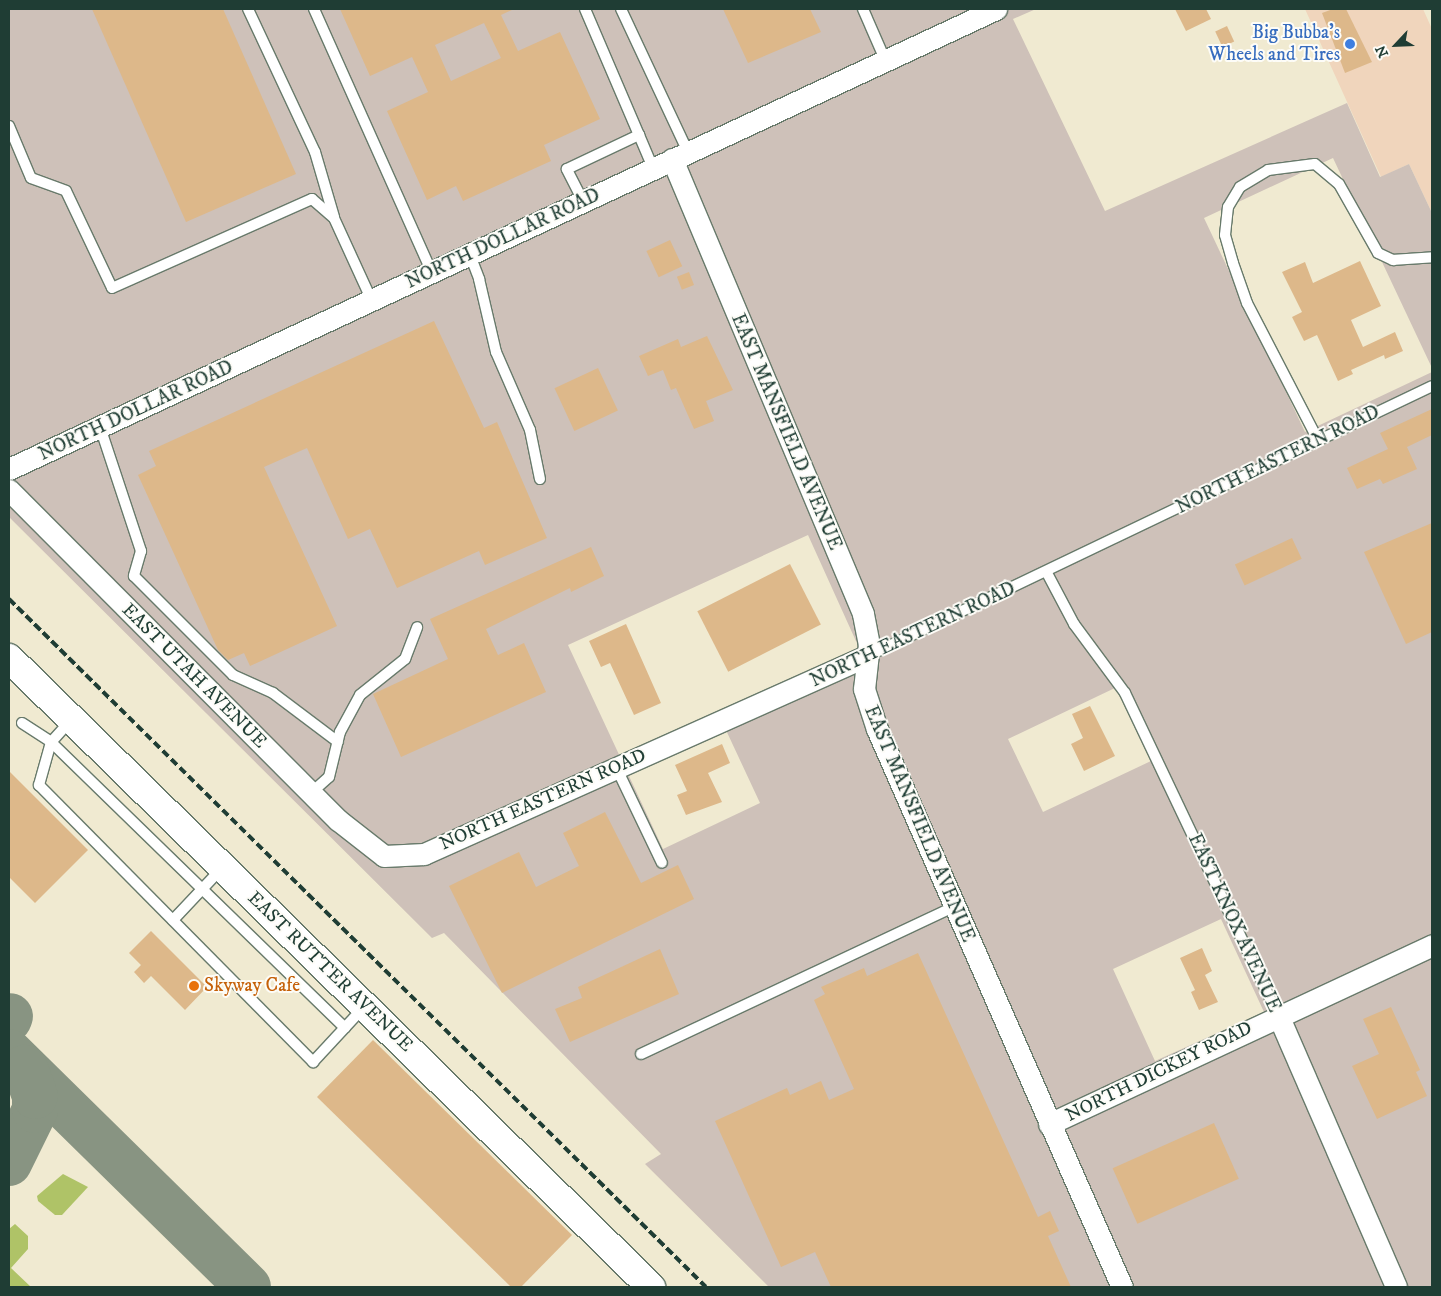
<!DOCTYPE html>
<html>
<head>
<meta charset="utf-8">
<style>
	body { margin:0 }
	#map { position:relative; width:1441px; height:1296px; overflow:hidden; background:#f0ead1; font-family:"IM FELL DW Pica",serif }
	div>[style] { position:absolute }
	.built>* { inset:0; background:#f0d5bc }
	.industrial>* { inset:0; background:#cec1b9 }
	.green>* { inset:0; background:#afc367 }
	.taxiway>* { height:46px; margin:-23px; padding:0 23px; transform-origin:23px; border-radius:23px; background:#889482 }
	.building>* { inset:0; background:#ddb88a; transform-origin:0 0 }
	.roads { filter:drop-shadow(1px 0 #687a6b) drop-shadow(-1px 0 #687a6b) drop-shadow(0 1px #687a6b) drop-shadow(0 -1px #687a6b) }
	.lane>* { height:10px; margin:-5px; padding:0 5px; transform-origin:5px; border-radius:5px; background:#fff }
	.street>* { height:21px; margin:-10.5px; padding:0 10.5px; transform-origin:10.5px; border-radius:10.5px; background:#fff }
	.secondary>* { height:28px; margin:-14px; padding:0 14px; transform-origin:14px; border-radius:14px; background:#fff }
	.rail>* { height:4px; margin-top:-2px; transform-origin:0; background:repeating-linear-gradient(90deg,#1f3d34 0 8px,transparent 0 12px) }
	.dots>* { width:14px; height:14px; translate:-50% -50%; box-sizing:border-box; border:2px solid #fdfcf7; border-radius:50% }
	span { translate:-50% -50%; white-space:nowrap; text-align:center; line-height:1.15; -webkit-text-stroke:4px #fdfcf7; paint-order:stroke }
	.shop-label { font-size:19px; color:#366cbe }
	.right { translate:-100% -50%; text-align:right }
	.street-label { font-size:19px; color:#1f3d34 }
	.food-label { font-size:19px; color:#c56008 }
	.left { translate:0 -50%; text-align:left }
	.frame { position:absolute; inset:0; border:10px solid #1f3d34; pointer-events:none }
	.north { position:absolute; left:1371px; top:20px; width:50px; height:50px; -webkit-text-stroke:4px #fdfcf7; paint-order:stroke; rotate:245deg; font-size:14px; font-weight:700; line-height:20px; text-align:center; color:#1f3d34 }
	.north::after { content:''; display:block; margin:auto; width:18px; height:22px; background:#1f3d34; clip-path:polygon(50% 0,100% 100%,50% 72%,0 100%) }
</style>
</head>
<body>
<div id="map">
	<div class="built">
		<i style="clip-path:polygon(1305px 9px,1423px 9px,1432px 29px,1432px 213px,1409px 164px,1381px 177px)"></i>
	</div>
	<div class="industrial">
		<i style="clip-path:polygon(evenodd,9px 9px,1036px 9px,1013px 19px,1105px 211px,1347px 103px,1380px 177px,1409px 164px,1432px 213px,1432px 368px,1333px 158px,1204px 218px,1305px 432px,1432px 372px,1432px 1287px,769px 1287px,645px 1164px,661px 1154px,444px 933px,432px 938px,9px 517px,9px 9px,808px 535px,860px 650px,718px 713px,760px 803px,663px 849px,568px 645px,808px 535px,9px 9px,1117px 687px,1151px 761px,1043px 812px,1008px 739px,1117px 687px,9px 9px,1221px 919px,1264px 1012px,1155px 1061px,1113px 969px,1221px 919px)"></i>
	</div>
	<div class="green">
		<i style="clip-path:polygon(63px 1174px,88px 1187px,62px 1215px,55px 1215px,38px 1201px,37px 1196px)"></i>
		<i style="clip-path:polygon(15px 1224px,28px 1236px,28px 1249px,11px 1268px,31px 1287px,9px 1287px,9px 1229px)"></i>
	</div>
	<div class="taxiway">
		<i style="left:9px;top:1019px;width:3px;rotate:-72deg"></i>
		<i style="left:9px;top:1052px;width:335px;rotate:44.5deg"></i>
		<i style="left:9px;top:1163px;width:59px;rotate:-63.9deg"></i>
		<i style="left:35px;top:1110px;width:14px;rotate:-90deg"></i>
		<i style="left:35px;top:1096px;width:30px;rotate:-110deg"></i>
	</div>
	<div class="building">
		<i style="clip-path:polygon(92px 9px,223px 9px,296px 174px,186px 222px)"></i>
		<i style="clip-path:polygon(evenodd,340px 9px,514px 9px,501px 15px,518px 51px,560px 32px,600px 119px,544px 145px,551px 161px,463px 201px,456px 186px,427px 200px,387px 111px,428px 92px,412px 57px,370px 76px,340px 9px,484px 23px,501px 58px,451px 81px,435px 45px,484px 23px)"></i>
		<i style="clip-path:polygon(723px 9px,810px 9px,821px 32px,748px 63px)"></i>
		<i style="clip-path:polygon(1175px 9px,1206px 9px,1211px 19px,1186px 31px)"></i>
		<i style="clip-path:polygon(1333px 9px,1346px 9px,1372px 62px,1345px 73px,1322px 13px)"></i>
		<i style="left:1227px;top:26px;width:17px;height:13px;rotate:65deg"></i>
		<i style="left:670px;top:240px;width:29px;height:26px;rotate:65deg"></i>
		<i style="clip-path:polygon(1360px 261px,1381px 306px,1351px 320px,1363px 347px,1395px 332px,1403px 351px,1385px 359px,1384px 355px,1351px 370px,1353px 374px,1338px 381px,1317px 335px,1304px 341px,1292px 317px,1302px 312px,1282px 272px,1305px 262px,1313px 283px)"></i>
		<i style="left:689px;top:272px;width:14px;height:13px;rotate:69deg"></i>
		<i style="clip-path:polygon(434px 321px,484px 428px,497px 422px,547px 538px,485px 565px,479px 551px,397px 588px,370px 529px,348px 539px,307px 448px,264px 467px,337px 626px,250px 666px,244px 653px,228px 660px,218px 650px,138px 475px,156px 466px,149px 451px)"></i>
		<i style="clip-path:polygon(707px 336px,733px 390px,706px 401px,714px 421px,694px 429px,676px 388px,671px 390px,663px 370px,648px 376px,639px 356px,678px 339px,681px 347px)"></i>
		<i style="left:598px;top:368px;width:47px;height:48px;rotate:65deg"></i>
		<i style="clip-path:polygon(1432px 409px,1432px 435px,1407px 447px,1417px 469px,1383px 484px,1380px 479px,1357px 489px,1347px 468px,1388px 449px,1380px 433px)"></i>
		<i style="clip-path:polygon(1432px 523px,1432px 632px,1406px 644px,1364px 552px)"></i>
		<i style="left:1292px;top:538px;width:23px;height:63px;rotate:65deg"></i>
		<i style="clip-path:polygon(591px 547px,604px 576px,571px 592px,570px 588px,486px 629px,498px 655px,524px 643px,546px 692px,401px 757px,373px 694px,448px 659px,430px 619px)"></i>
		<i style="left:790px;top:564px;width:68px;height:104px;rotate:63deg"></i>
		<i style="clip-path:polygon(626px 624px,661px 703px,634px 715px,610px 663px,601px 667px,589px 641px)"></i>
		<i style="clip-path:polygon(1090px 706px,1115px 756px,1084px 771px,1071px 744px,1083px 738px,1072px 714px)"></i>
		<i style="clip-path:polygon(722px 744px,730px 763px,708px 773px,722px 802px,686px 815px,677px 795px,687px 791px,675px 765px)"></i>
		<i style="clip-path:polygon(9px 771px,88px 850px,35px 903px,9px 877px)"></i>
		<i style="clip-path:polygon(605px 812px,641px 883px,678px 865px,694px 899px,502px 993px,449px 886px,519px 852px,536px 887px,579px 866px,563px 833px)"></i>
		<i style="clip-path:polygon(151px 931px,207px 987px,185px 1010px,151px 976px,144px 983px,134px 972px,141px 965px,129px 953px)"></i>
		<i style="clip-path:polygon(1202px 948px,1212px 971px,1205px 975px,1218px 1002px,1199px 1010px,1191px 992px,1195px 990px,1180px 958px)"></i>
		<i style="clip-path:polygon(660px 949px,679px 994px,570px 1042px,555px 1009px,582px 998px,578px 987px)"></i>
		<i style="clip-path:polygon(918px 953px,1038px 1217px,1050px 1211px,1059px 1231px,1048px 1236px,1071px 1287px,831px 1287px,815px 1252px,781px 1267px,715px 1121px,787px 1088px,790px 1095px,821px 1081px,829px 1100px,854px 1089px,814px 1000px,825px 994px,821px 987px,864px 968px,867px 976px)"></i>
		<i style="clip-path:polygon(1391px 1007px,1420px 1070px,1416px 1072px,1427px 1096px,1377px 1119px,1352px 1066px,1379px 1054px,1363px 1019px)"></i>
		<i style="clip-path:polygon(373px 1040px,572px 1235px,521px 1287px,511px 1287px,317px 1097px)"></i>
		<i style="left:1214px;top:1123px;width:61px;height:111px;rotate:66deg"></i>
	</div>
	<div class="roads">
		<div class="lane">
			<i style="left:248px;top:9px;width:158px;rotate:64.9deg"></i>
			<i style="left:315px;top:152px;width:68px;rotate:73.7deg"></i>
			<i style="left:314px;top:9px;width:289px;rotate:65.9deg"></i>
			<i style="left:585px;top:9px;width:137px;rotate:66.8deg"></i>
			<i style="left:621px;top:9px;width:158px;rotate:64.9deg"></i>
			<i style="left:863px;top:9px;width:58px;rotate:66.5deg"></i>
			<i style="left:9px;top:126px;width:56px;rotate:67.1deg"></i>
			<i style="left:31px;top:178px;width:37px;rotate:20deg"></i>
			<i style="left:66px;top:191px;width:107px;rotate:64.6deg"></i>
			<i style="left:112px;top:288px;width:219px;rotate:-24deg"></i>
			<i style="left:312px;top:199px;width:29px;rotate:41deg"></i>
			<i style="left:334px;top:218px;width:91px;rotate:65.4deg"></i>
			<i style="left:583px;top:201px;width:36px;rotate:-117deg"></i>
			<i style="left:567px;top:169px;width:80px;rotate:-25.3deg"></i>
			<i style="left:639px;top:135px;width:36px;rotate:67deg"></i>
			<i style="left:470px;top:255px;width:26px;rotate:69deg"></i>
			<i style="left:479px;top:279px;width:75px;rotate:76.9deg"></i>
			<i style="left:496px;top:352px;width:85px;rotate:66.4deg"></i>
			<i style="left:530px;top:430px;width:50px;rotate:78.5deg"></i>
			<i style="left:100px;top:427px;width:131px;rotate:71.7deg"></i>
			<i style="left:141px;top:551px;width:26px;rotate:106deg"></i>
			<i style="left:134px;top:576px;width:140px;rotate:45deg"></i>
			<i style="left:233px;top:675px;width:44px;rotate:24.2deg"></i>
			<i style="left:273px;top:693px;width:81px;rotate:37deg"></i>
			<i style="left:1318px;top:440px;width:154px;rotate:-117.4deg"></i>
			<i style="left:1247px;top:303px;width:42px;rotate:-109.3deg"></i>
			<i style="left:1233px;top:263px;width:29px;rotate:-106deg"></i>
			<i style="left:1225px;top:235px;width:28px;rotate:-84deg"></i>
			<i style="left:1228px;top:207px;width:23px;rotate:-59deg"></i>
			<i style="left:1240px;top:187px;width:33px;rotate:-31deg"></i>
			<i style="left:1268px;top:170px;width:47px;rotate:-7.3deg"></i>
			<i style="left:1315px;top:164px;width:31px;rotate:40deg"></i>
			<i style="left:1339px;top:184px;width:79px;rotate:60.5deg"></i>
			<i style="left:1378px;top:253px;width:17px;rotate:25deg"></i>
			<i style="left:1393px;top:260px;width:39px;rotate:-4deg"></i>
			<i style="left:1047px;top:573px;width:58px;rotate:62.1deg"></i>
			<i style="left:1074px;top:624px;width:86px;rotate:53.5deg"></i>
			<i style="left:1125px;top:693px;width:357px;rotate:64.6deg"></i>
			<i style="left:868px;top:656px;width:625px;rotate:-25.58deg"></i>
			<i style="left:71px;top:720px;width:30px;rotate:132deg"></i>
			<i style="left:51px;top:742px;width:45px;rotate:105.6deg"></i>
			<i style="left:39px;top:785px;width:390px;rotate:45.3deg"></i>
			<i style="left:313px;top:1062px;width:74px;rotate:-47.2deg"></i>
			<i style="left:22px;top:723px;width:35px;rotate:33deg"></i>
			<i style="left:51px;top:742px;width:410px;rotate:44.2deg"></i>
			<i style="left:616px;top:767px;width:106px;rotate:64.4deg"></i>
			<i style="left:311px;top:793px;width:24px;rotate:-42deg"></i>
			<i style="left:329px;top:777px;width:46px;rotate:-76.3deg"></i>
			<i style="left:340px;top:732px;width:42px;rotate:-61.6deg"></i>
			<i style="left:360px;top:695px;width:58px;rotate:-38.7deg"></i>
			<i style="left:405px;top:659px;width:34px;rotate:-69deg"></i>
			<i style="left:173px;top:920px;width:71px;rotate:-46.7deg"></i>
			<i style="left:641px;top:1054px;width:345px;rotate:-25.2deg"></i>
		</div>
		<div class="street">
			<i style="left:672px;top:159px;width:493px;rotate:67.2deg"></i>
			<i style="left:863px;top:614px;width:31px;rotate:79deg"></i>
			<i style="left:869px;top:644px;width:45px;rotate:96.3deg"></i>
			<i style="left:864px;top:689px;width:42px;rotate:72deg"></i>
			<i style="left:877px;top:729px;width:609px;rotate:66.3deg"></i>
			<i style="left:9px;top:469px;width:1089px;rotate:-24.99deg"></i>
			<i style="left:9px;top:490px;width:466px;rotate:45.1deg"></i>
			<i style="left:338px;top:820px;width:58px;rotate:38deg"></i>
			<i style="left:384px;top:856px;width:40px;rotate:-2.9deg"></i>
			<i style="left:424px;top:854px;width:485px;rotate:-24.1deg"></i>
			<i style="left:1278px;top:1015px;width:296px;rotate:66.5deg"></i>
			<i style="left:1049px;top:1124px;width:423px;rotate:-25deg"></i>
		</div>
		<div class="secondary">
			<i style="left:9px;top:658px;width:899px;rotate:44.41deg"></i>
		</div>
	</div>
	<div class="rail">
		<i style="left:9px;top:599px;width:979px;rotate:44.63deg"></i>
	</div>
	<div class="dots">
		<i style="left:1350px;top:44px;background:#3f7fe0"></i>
		<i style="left:194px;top:986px;background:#e8710a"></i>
	</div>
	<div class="shop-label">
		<span class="right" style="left:1340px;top:44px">Big Bubba's<br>Wheels and Tires</span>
	</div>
	<div class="street-label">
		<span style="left:503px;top:239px;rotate:-25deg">NORTH DOLLAR ROAD</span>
		<span style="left:136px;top:411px;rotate:-25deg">NORTH DOLLAR ROAD</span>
		<span style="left:786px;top:432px;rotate:67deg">EAST MANSFIELD AVENUE</span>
		<span style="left:1278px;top:460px;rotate:-26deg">NORTH EASTERN ROAD</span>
		<span style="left:913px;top:635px;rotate:-25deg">NORTH EASTERN ROAD</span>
		<span style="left:194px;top:676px;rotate:45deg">EAST UTAH AVENUE</span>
		<span style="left:543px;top:800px;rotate:-24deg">NORTH EASTERN ROAD</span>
		<span style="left:919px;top:824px;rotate:67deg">EAST MANSFIELD AVENUE</span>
		<span style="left:1234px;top:923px;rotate:65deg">EAST KNOX AVENUE</span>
		<span style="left:330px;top:972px;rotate:44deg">EAST RUTTER AVENUE</span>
		<span style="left:1159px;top:1072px;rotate:-26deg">NORTH DICKEY ROAD</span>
	</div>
	<div class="food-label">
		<span class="left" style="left:204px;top:986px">Skyway Cafe</span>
	</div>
	<div class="frame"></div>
	<div class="north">N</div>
</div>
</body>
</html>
